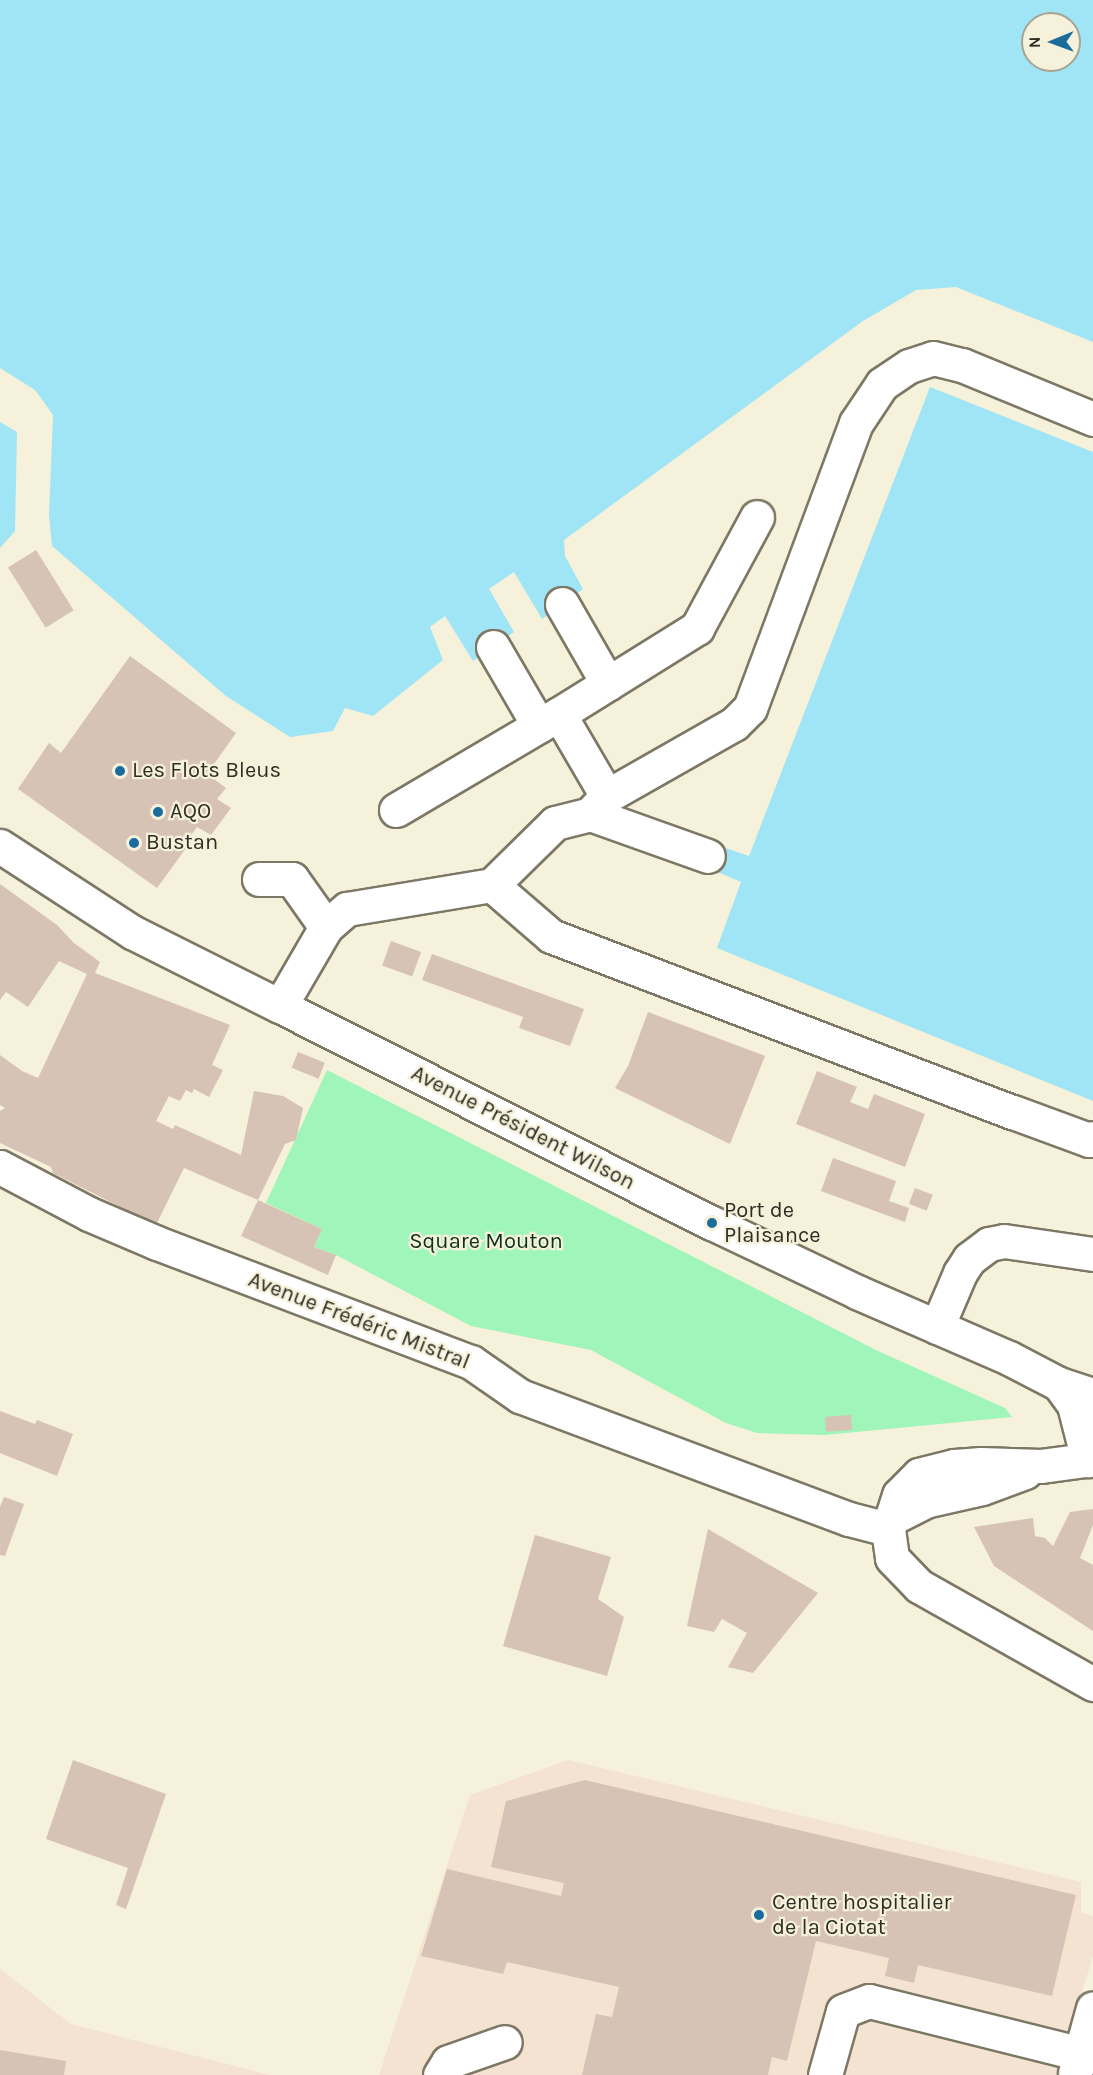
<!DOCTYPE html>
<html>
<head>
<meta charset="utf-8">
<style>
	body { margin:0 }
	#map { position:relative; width:1093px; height:2075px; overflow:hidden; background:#f5f1db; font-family:Karla,sans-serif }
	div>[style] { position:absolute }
	.medical>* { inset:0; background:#f4e3d1 }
	.green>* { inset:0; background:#a0f5bb }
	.water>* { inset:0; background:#a0e5f6 }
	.building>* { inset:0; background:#d7c3b6; transform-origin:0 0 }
	.roads { filter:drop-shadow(2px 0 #7d7865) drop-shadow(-2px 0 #7d7865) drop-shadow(0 2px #7d7865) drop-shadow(0 -2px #7d7865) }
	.minor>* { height:33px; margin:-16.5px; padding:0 16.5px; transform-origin:16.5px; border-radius:16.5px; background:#fff }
	.dots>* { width:16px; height:16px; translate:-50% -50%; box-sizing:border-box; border:3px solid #f5f1db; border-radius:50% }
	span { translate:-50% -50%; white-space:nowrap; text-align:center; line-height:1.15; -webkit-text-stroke:4.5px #f5f1db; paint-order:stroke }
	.poi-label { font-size:22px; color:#2f2d25 }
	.left { translate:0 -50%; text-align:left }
	.street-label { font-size:22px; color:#2f2d25 }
	.park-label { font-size:22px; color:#0b321b }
	.north { position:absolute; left:1021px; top:12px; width:60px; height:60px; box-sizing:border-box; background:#f5f1db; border:2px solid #a6a392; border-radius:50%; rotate:269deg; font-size:16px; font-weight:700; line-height:24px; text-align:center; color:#2f2d25 }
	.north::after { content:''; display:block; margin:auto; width:21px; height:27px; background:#1a6c9d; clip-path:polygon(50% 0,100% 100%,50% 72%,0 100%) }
</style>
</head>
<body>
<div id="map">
	<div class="medical">
		<i style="clip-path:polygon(568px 1760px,1081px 1882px,1081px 1912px,1093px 1917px,1093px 1956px,1056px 2075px,379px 2075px,470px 1795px)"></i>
		<i style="clip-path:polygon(0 1969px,71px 2024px,270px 2075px,0 2075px)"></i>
	</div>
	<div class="green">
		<i style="clip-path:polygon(327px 1070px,878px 1351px,1005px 1408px,1012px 1417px,825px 1435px,757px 1433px,726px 1423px,591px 1350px,471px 1326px,336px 1255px,314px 1247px,322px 1229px,266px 1203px)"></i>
	</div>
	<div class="water">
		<i style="clip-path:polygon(evenodd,0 0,1093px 0,1093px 342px,956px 287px,916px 290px,863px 321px,564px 540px,565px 556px,583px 589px,542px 619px,514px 572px,489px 589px,514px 632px,473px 661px,445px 616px,430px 627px,443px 660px,373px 716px,345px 708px,333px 731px,290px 737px,226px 696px,52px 546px,49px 515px,53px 415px,35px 390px,0 368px,0 0,1033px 24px,1069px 24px,1069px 60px,1033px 60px,1033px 24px)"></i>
		<i style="clip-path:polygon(930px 387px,1093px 452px,1093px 1101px,717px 948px,741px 882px,704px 866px,714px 844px,749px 856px)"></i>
		<i style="clip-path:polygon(0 422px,17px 432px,15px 531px,0 548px)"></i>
	</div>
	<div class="building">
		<i style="left:36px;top:550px;width:71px;height:33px;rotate:58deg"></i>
		<i style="clip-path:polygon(130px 656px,236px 733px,207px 774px,226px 788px,217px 799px,231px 808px,211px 835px,197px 827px,186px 842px,189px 844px,157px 888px,18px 789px,49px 743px,61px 753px)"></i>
		<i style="clip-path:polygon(0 884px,57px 925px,74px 943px,100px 962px,95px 973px,230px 1025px,212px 1065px,223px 1070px,209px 1097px,194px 1089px,192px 1093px,186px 1090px,180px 1101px,169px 1096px,156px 1121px,173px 1129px,175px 1125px,241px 1155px,254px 1091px,283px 1096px,303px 1108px,296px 1140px,285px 1144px,258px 1200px,322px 1229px,314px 1247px,336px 1255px,328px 1275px,241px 1236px,258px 1200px,184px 1168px,156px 1225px,53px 1173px,51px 1167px,0 1143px,0 1111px,5px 1108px,0 1105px,0 1055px,22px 1071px,38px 1078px,87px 974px,59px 961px,28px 1007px,6px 992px,0 1000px)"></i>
		<i style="left:391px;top:941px;width:32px;height:26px;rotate:20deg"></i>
		<i style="clip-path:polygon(432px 954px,584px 1009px,570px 1046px,519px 1028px,523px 1017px,422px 980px)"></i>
		<i style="clip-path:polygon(648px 1012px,765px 1056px,730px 1144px,615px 1088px,628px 1066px)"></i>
		<i style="left:298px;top:1052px;width:29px;height:17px;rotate:22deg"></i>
		<i style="clip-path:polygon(817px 1071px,857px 1087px,850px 1102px,868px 1109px,874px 1094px,925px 1114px,905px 1167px,796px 1124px)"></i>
		<i style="clip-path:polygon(833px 1158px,896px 1181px,889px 1201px,909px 1208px,905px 1222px,821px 1191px)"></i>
		<i style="left:915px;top:1188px;width:19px;height:17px;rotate:21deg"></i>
		<i style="clip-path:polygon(0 1411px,35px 1424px,37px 1420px,73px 1434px,57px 1476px,0 1453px)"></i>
		<i style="left:851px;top:1415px;width:15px;height:26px;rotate:86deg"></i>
		<i style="clip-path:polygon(4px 1497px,24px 1504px,5px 1556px,0 1555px,0 1507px)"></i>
		<i style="clip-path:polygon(1093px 1509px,1093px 1525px,1080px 1558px,1093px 1565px,1093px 1631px,994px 1566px,974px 1527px,1033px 1518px,1035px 1536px,1045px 1538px,1053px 1546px,1070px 1512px)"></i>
		<i style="clip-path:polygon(708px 1529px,818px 1593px,753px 1673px,728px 1667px,747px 1633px,722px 1619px,714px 1632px,687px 1626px)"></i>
		<i style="clip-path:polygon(535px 1535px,611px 1557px,598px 1599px,624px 1617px,607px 1676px,503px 1646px)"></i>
		<i style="clip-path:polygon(73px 1760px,166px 1794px,126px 1909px,116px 1905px,128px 1868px,46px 1839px)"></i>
		<i style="clip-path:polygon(585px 1780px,1076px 1895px,1052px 1996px,918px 1965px,914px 1983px,885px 1976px,889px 1958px,816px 1941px,787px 2061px,772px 2057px,768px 2075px,582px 2075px,596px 2014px,612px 2017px,619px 1987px,507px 1962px,503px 1974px,421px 1956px,447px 1869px,561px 1896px,564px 1883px,491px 1867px,506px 1801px)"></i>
		<i style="clip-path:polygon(0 2050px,66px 2061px,64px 2075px,0 2075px)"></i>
	</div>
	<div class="roads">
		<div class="minor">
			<i style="left:562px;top:604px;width:92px;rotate:60.1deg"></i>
			<i style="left:493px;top:647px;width:91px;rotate:59.8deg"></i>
			<i style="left:559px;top:714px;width:163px;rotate:-31.9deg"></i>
			<i style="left:697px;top:628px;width:126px;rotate:-61.6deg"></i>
			<i style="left:396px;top:810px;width:189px;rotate:-30.5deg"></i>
			<i style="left:559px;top:714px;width:95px;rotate:59.7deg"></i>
			<i style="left:590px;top:814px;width:125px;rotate:19.6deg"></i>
			<i style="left:0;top:846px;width:158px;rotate:33.1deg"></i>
			<i style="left:132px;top:932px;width:165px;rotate:26.6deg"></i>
			<i style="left:280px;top:1006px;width:483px;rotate:26.7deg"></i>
			<i style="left:712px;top:1223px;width:161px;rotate:25.4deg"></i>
			<i style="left:857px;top:1292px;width:166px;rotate:23.5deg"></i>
			<i style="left:1009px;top:1358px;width:56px;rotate:27.5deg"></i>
			<i style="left:1059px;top:1384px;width:36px;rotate:18deg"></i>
			<i style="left:259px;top:879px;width:33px"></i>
			<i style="left:292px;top:879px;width:59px;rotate:54.7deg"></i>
			<i style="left:492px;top:885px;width:88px;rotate:-44.5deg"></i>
			<i style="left:555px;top:823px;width:36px;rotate:-14deg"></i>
			<i style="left:590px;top:814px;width:25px;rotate:-47deg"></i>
			<i style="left:607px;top:796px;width:146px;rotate:-29.6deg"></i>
			<i style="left:734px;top:724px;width:23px;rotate:-45deg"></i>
			<i style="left:750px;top:708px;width:304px;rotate:-69.6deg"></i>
			<i style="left:856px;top:423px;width:47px;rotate:-56.3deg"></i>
			<i style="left:882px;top:384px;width:32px;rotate:-34deg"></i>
			<i style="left:909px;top:366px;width:25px;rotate:-18deg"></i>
			<i style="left:933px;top:358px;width:30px;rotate:14deg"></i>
			<i style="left:962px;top:365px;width:142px;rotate:22.4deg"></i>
			<i style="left:280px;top:1006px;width:91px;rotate:-59.8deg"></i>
			<i style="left:326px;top:927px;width:28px;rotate:-41deg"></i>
			<i style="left:347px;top:909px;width:147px;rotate:-9.4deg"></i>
			<i style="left:492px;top:885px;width:78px;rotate:40.8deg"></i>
			<i style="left:551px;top:936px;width:494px;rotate:20.9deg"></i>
			<i style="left:1013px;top:1112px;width:81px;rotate:20.2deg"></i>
			<i style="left:1089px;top:1140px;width:4px;rotate:-27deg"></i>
			<i style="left:0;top:1167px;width:101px;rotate:27.8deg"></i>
			<i style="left:89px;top:1214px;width:74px;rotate:23.1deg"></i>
			<i style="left:157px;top:1243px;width:336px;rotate:20.8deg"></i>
			<i style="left:471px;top:1362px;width:60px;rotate:34.8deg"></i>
			<i style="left:520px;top:1396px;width:351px;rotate:20.5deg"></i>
			<i style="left:849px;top:1519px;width:40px;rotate:14.4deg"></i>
			<i style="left:937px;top:1327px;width:59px;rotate:-66.9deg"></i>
			<i style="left:960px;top:1273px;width:17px;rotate:-57deg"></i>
			<i style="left:969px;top:1259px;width:25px;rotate:-37deg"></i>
			<i style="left:989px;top:1244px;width:15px;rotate:-11deg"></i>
			<i style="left:1004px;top:1241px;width:90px;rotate:8.3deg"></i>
			<i style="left:1059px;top:1384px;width:26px;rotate:54deg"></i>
			<i style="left:1074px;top:1405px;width:57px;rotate:75.7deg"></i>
			<i style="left:1093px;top:1459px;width:52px;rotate:172.3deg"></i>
			<i style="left:1041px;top:1466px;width:60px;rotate:-178.1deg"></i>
			<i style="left:981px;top:1464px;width:27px;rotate:176deg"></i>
			<i style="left:954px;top:1466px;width:36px;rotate:166deg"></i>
			<i style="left:919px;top:1475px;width:28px;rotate:135deg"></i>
			<i style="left:899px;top:1495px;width:36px;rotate:108deg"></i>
			<i style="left:888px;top:1529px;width:29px;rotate:82deg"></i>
			<i style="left:892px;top:1558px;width:39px;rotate:46deg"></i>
			<i style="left:919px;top:1586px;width:200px;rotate:29.4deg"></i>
			<i style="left:892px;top:1518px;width:37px;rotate:-27deg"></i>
			<i style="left:925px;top:1501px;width:58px;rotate:-12.8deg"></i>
			<i style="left:982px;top:1488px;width:46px;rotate:-20.4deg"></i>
			<i style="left:1075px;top:2073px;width:67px;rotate:-74.5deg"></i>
			<i style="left:440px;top:2075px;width:15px;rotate:-58deg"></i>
			<i style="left:448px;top:2062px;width:60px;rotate:-19.3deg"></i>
			<i style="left:825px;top:2075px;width:66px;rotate:-74.3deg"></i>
			<i style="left:843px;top:2011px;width:28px;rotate:-21deg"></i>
			<i style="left:869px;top:2001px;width:231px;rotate:14deg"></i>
		</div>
	</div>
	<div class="dots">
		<i style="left:120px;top:771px;background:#1a6c9d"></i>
		<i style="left:158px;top:812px;background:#1a6c9d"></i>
		<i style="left:134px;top:843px;background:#1a6c9d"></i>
		<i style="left:712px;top:1223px;background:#1a6c9d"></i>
		<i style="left:759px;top:1915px;background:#1a6c9d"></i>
	</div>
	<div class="poi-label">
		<span class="left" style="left:132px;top:771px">Les Flots Bleus</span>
		<span class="left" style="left:170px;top:812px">AQO</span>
		<span class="left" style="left:146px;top:843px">Bustan</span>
		<span class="left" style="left:724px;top:1223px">Port de<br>Plaisance</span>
		<span class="left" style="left:772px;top:1915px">Centre hospitalier<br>de la Ciotat</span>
	</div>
	<div class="street-label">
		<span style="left:523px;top:1128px;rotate:27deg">Avenue Président Wilson</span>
		<span style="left:359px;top:1321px;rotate:21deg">Avenue Frédéric Mistral</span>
	</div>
	<div class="park-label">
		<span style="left:486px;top:1242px">Square Mouton</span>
	</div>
	<div class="north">N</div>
</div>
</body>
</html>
